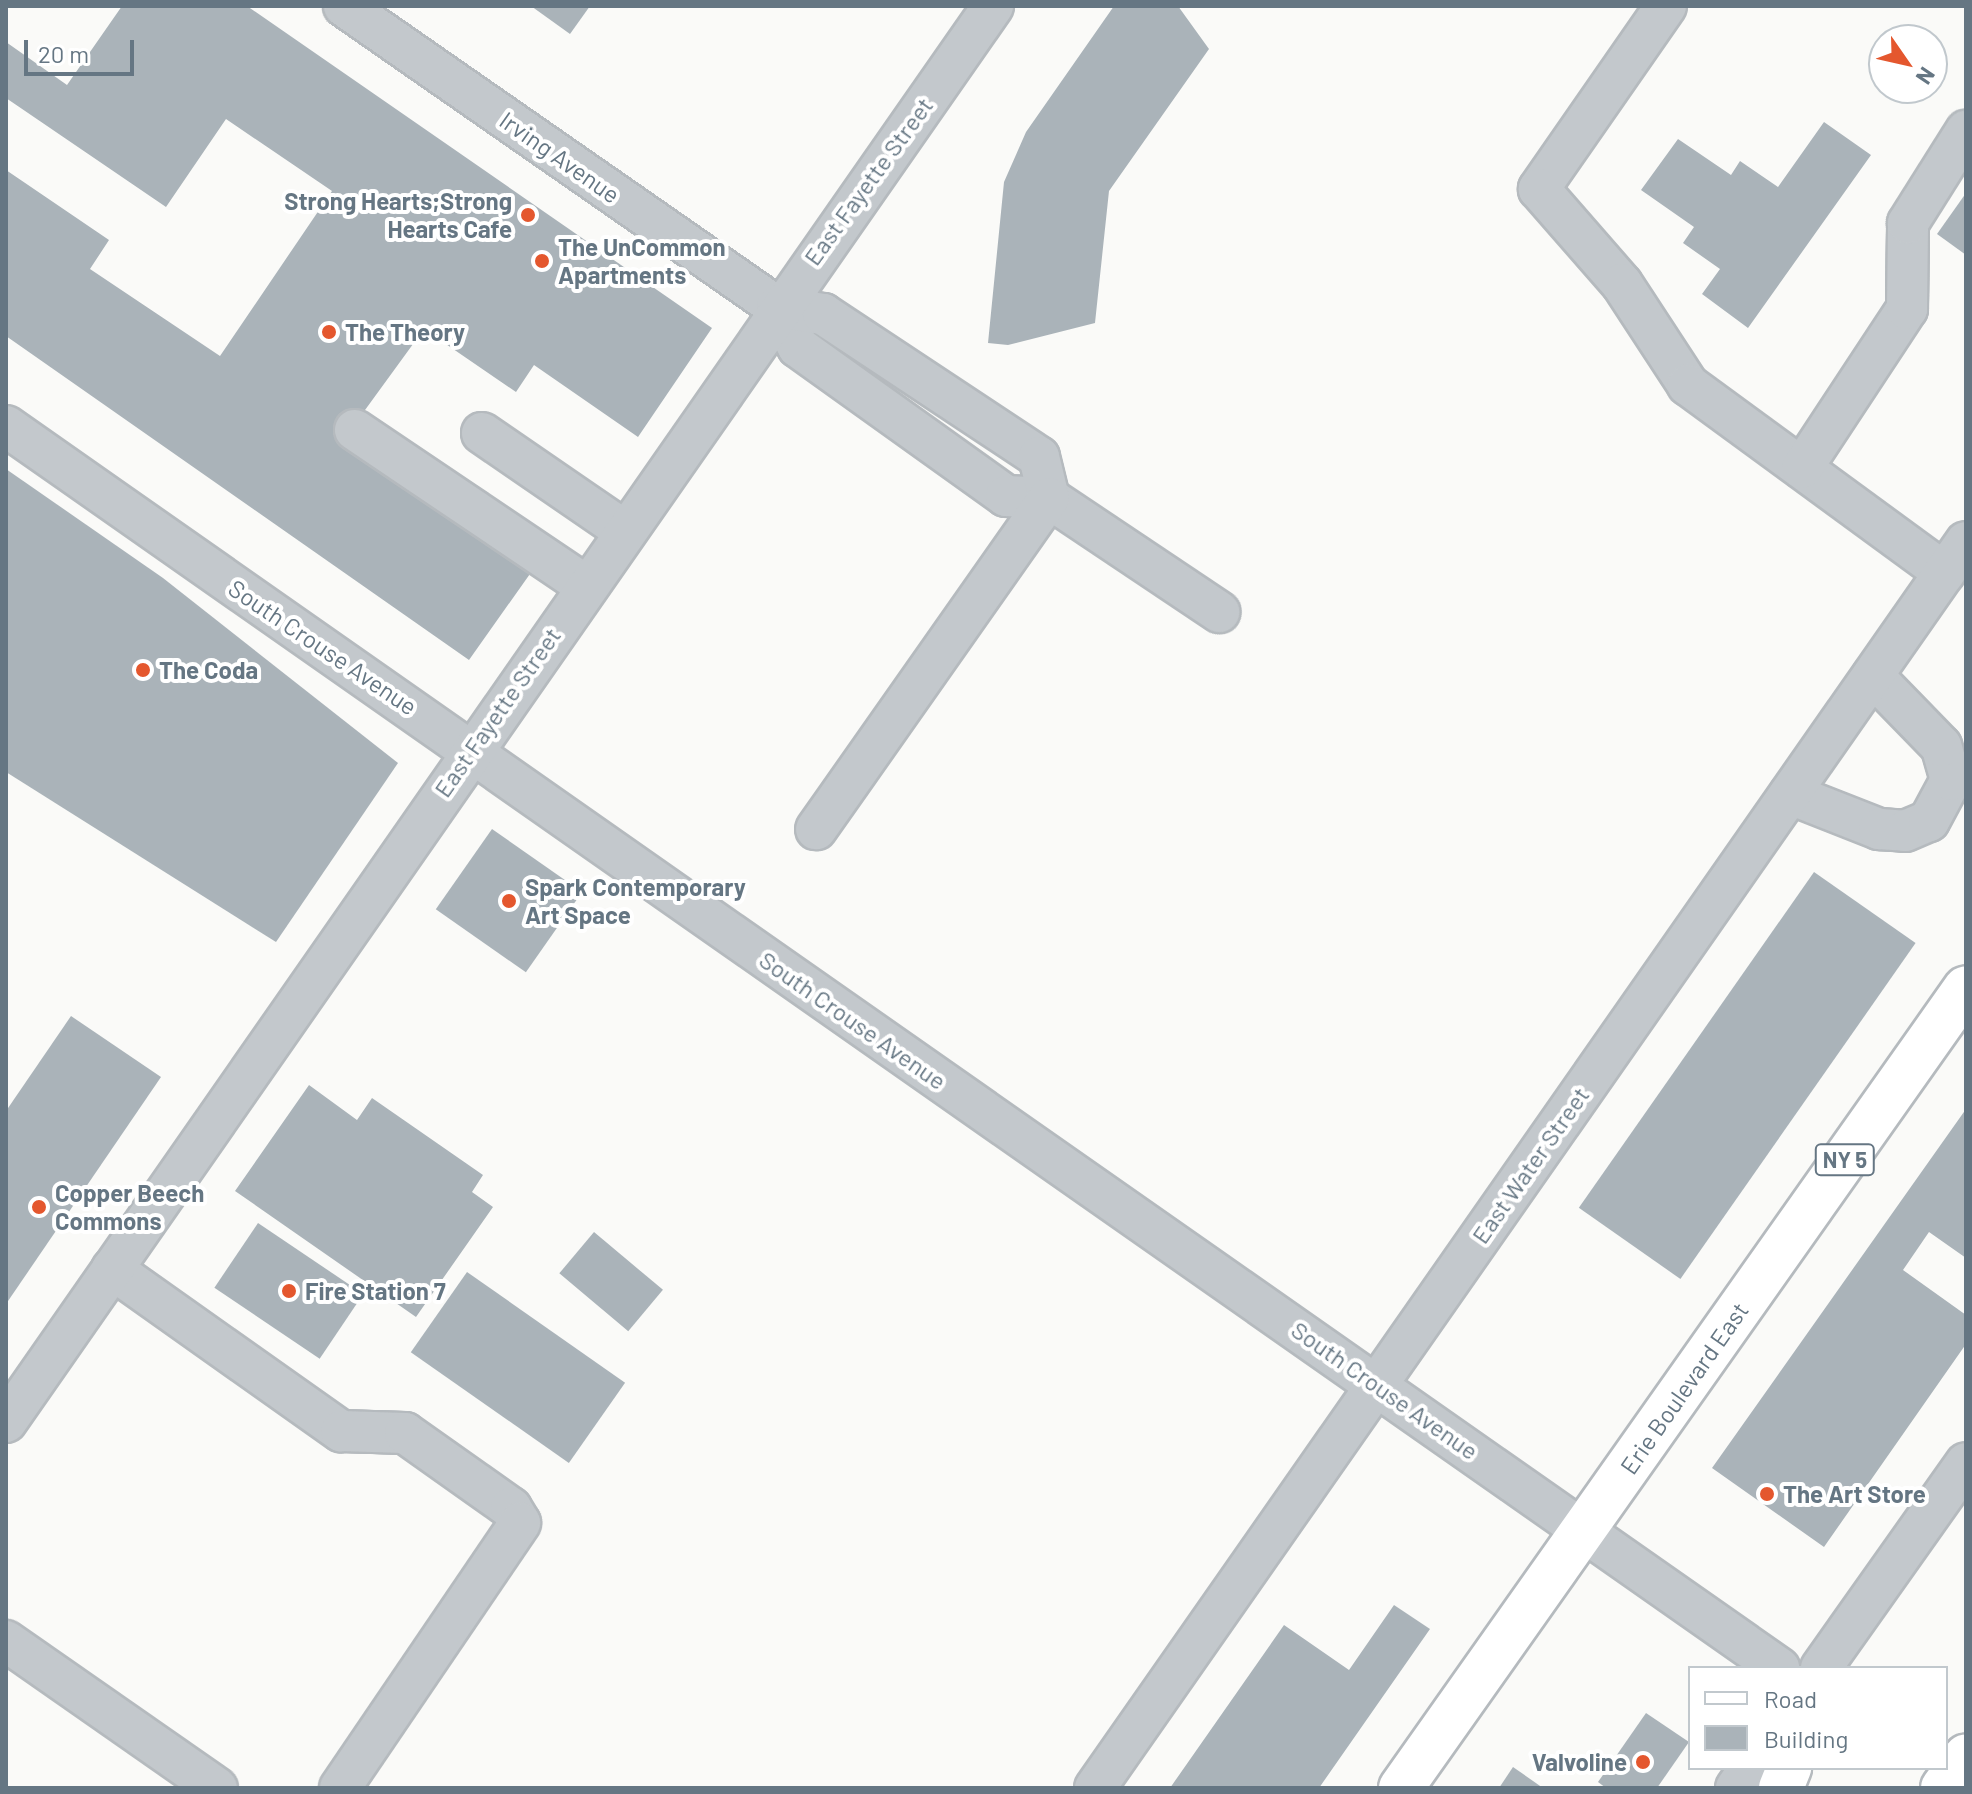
<!DOCTYPE html>
<html>
<head>
<meta charset="utf-8">
<style>
	body { margin:0 }
	#map { position:relative; width:1972px; height:1794px; overflow:hidden; background:#fafaf8; font-family:Barlow,sans-serif }
	div>[style] { position:absolute }
	.building>* { inset:0; background:#aab3b9; transform-origin:0 0 }
	.roads { filter:drop-shadow(2px 0 #b5babe) drop-shadow(-2px 0 #b5babe) drop-shadow(0 2px #b5babe) drop-shadow(0 -2px #b5babe) }
	.minor>* { height:40px; margin:-20px; padding:0 20px; transform-origin:20px; border-radius:20px; background:#c3c8cc }
	.major>* { height:44px; margin:-22px; padding:0 22px; transform-origin:22px; border-radius:22px; background:#fff }
	.highway>* { height:44px; margin:-22px; padding:0 22px; transform-origin:22px; border-radius:22px; background:#fff }
	.bridges { filter:drop-shadow(2px 0 #b4b9bd) drop-shadow(-2px 0 #b4b9bd) drop-shadow(0 2px #b4b9bd) drop-shadow(0 -2px #b4b9bd) }
	.highway-bridge>* { height:44px; margin:-22px; padding:0 22px; transform-origin:22px; border-radius:22px; background:#fff }
	.dots>* { width:22px; height:22px; translate:-50% -50%; box-sizing:border-box; border:4px solid #fff; border-radius:50% }
	span { translate:-50% -50%; white-space:nowrap; text-align:center; line-height:1.15; -webkit-text-stroke:8px #fff; paint-order:stroke }
	.shield-label span { padding:2px 6px; background:#fff; border:2px solid; border-radius:6px; -webkit-text-stroke-width:0 }
	.shield-label { font-size:22px; color:#657683; font-weight:700 }
	.street-label { font-size:24px; color:#657683 }
	.poi-label { font-size:24px; color:#657683; font-weight:700 }
	.right { translate:-100% -50%; text-align:right }
	.left { translate:0 -50%; text-align:left }
	.frame { position:absolute; inset:0; border:8px solid #657683; pointer-events:none }
	.legend { position:absolute; left:1688px; top:1666px; width:260px; height:104px; box-sizing:border-box; background:#fff; border:2px solid #c1c8cd; margin:0; padding:10px 14px; list-style:none; font-size:24px; color:#657683 }
	.legend li { display:flex; align-items:center; gap:16px; height:40px }
	.legend b { width:40px; border:2px solid #c1c8cd }
	.north { position:absolute; left:1868px; top:24px; width:80px; height:80px; box-sizing:border-box; background:#fff; border:2px solid #c1c8cd; border-radius:50%; rotate:124deg; font-size:22px; font-weight:700; line-height:32px; text-align:center; color:#657683 }
	.north::after { content:''; display:block; margin:auto; width:28px; height:36px; background:#e4572e; clip-path:polygon(50% 0,100% 100%,50% 72%,0 100%) }
	.scale { position:absolute; left:24px; top:40px; width:110px; height:36px; box-sizing:border-box; border:4px solid #657683; border-top:0; padding-left:10px; font-size:24px; line-height:28px; white-space:nowrap; color:#657683; -webkit-text-stroke:6px #fff; paint-order:stroke }
</style>
</head>
<body>
<div id="map">
	<div class="building">
		<i style="clip-path:polygon(122px 6px,247px 6px,712px 328px,638px 437px,534px 365px,516px 392px,424px 329px,349px 432px,537px 564px,469px 660px,6px 336px,6px 170px,109px 240px,90px 269px,220px 356px,332px 191px,226px 119px,166px 207px,6px 98px,6px 42px,67px 85px)"></i>
		<i style="clip-path:polygon(531px 6px,590px 6px,570px 34px)"></i>
		<i style="clip-path:polygon(1114px 6px,1178px 6px,1209px 49px,1109px 191px,1095px 323px,1008px 345px,988px 343px,1004px 182px,1026px 132px)"></i>
		<i style="clip-path:polygon(1824px 122px,1871px 155px,1748px 328px,1702px 294px,1720px 269px,1683px 243px,1694px 227px,1641px 190px,1678px 139px,1731px 175px,1740px 161px,1778px 187px)"></i>
		<i style="clip-path:polygon(1966px 193px,1966px 255px,1937px 234px)"></i>
		<i style="clip-path:polygon(6px 469px,163px 578px,398px 763px,276px 942px,6px 772px)"></i>
		<i style="left:492px;top:829px;width:110px;height:98px;rotate:35deg"></i>
		<i style="left:1814px;top:872px;width:124px;height:410px;rotate:35deg"></i>
		<i style="clip-path:polygon(71px 1016px,161px 1077px,6px 1304px,6px 1111px)"></i>
		<i style="clip-path:polygon(309px 1085px,357px 1120px,372px 1098px,483px 1175px,472px 1192px,493px 1207px,416px 1317px,235px 1191px)"></i>
		<i style="clip-path:polygon(1966px 1109px,1966px 1258px,1929px 1232px,1903px 1270px,1966px 1315px,1966px 1344px,1824px 1547px,1712px 1468px)"></i>
		<i style="left:258px;top:1223px;width:127px;height:78px;rotate:34deg"></i>
		<i style="left:594px;top:1232px;width:90px;height:54px;rotate:40deg"></i>
		<i style="left:467px;top:1272px;width:193px;height:98px;rotate:35deg"></i>
		<i style="clip-path:polygon(1394px 1605px,1430px 1629px,1319px 1788px,1170px 1788px,1284px 1625px,1349px 1670px)"></i>
		<i style="clip-path:polygon(1646px 1713px,1689px 1742px,1657px 1788px,1606px 1788px,1598px 1782px)"></i>
		<i style="clip-path:polygon(1513px 1767px,1543px 1788px,1499px 1788px)"></i>
	</div>
	<div class="roads">
		<div class="minor">
			<i style="left:344px;top:6px;width:527px;rotate:34.81deg"></i>
			<i style="left:777px;top:307px;width:45px;rotate:62.3deg"></i>
			<i style="left:798px;top:347px;width:256px;rotate:35.6deg"></i>
			<i style="left:1006px;top:496px;width:43px;rotate:2.7deg"></i>
			<i style="left:1049px;top:498px;width:205px;rotate:33.8deg"></i>
			<i style="left:1666px;top:6px;width:223px;rotate:124.8deg"></i>
			<i style="left:1539px;top:189px;width:126px;rotate:48.9deg"></i>
			<i style="left:1622px;top:284px;width:121px;rotate:56.8deg"></i>
			<i style="left:1688px;top:385px;width:318px;rotate:36.2deg"></i>
			<i style="left:777px;top:307px;width:47px;rotate:8.7deg"></i>
			<i style="left:823px;top:314px;width:259px;rotate:33.5deg"></i>
			<i style="left:1039px;top:457px;width:42px;rotate:76.3deg"></i>
			<i style="left:1049px;top:498px;width:405px;rotate:125.1deg"></i>
			<i style="left:6px;top:426px;width:2165px;rotate:35.01deg"></i>
			<i style="left:355px;top:430px;width:277px;rotate:34deg"></i>
			<i style="left:482px;top:433px;width:171px;rotate:34.5deg"></i>
			<i style="left:1802px;top:468px;width:191px;rotate:-56.6deg"></i>
			<i style="left:1907px;top:309px;width:86px;rotate:-89.3deg"></i>
			<i style="left:1908px;top:223px;width:109px;rotate:-57.8deg"></i>
			<i style="left:1790px;top:794px;width:96px;rotate:21.5deg"></i>
			<i style="left:1879px;top:829px;width:26px;rotate:4deg"></i>
			<i style="left:1905px;top:831px;width:26px;rotate:-23deg"></i>
			<i style="left:1929px;top:821px;width:47px;rotate:-61.8deg"></i>
			<i style="left:1951px;top:780px;width:35px;rotate:-106deg"></i>
			<i style="left:1941px;top:746px;width:98px;rotate:-134.2deg"></i>
			<i style="left:112px;top:1269px;width:281px;rotate:35.3deg"></i>
			<i style="left:341px;top:1431px;width:64px;rotate:1.8deg"></i>
			<i style="left:405px;top:1433px;width:130px;rotate:35.3deg"></i>
			<i style="left:511px;top:1508px;width:17px;rotate:59deg"></i>
			<i style="left:520px;top:1523px;width:320px;rotate:124.2deg"></i>
			<i style="left:6px;top:1422px;width:1726px;rotate:-55.12deg"></i>
			<i style="left:6px;top:1641px;width:257px;rotate:34.9deg"></i>
			<i style="left:1821px;top:1668px;width:251px;rotate:-54.7deg"></i>
			<i style="left:1095px;top:1788px;width:1520px;rotate:-55.05deg"></i>
			<i style="left:1736px;top:1788px;width:24px;rotate:-55deg"></i>
		</div>
		<div class="major">
			<i style="left:1401px;top:1788px;width:979px;rotate:-54.77deg"></i>
		</div>
		<div class="highway">
			<i style="left:1781px;top:1788px;width:22px;rotate:-68deg"></i>
		</div>
	</div>
	<div class="bridges">
		<div class="highway-bridge">
			<i style="left:1943px;top:1788px;width:39px;rotate:-54deg"></i>
		</div>
	</div>
	<div class="dots">
		<i style="left:528px;top:215px;background:#e4572e"></i>
		<i style="left:542px;top:261px;background:#e4572e"></i>
		<i style="left:329px;top:332px;background:#e4572e"></i>
		<i style="left:143px;top:670px;background:#e4572e"></i>
		<i style="left:509px;top:901px;background:#e4572e"></i>
		<i style="left:39px;top:1207px;background:#e4572e"></i>
		<i style="left:289px;top:1291px;background:#e4572e"></i>
		<i style="left:1767px;top:1494px;background:#e4572e"></i>
		<i style="left:1643px;top:1762px;background:#e4572e"></i>
	</div>
	<div class="shield-label">
		<span style="left:1845px;top:1160px">NY 5</span>
	</div>
	<div class="street-label">
		<span style="left:560px;top:157px;rotate:35deg">Irving Avenue</span>
		<span style="left:868px;top:181px;rotate:-54deg">East Fayette Street</span>
		<span style="left:323px;top:647px;rotate:34deg">South Crouse Avenue</span>
		<span style="left:497px;top:712px;rotate:-55deg">East Fayette Street</span>
		<span style="left:853px;top:1020px;rotate:35deg">South Crouse Avenue</span>
		<span style="left:1530px;top:1165px;rotate:-55deg">East Water Street</span>
		<span style="left:1684px;top:1388px;rotate:-55deg">Erie Boulevard East</span>
		<span style="left:1385px;top:1390px;rotate:35deg">South Crouse Avenue</span>
	</div>
	<div class="poi-label">
		<span class="right" style="left:512px;top:215px">Strong Hearts;Strong<br>Hearts Cafe</span>
		<span class="left" style="left:558px;top:261px">The UnCommon<br>Apartments</span>
		<span class="left" style="left:345px;top:332px">The Theory</span>
		<span class="left" style="left:159px;top:670px">The Coda</span>
		<span class="left" style="left:525px;top:901px">Spark Contemporary<br>Art Space</span>
		<span class="left" style="left:55px;top:1207px">Copper Beech<br>Commons</span>
		<span class="left" style="left:305px;top:1291px">Fire Station 7</span>
		<span class="left" style="left:1783px;top:1494px">The Art Store</span>
		<span class="right" style="left:1627px;top:1762px">Valvoline</span>
	</div>
	<div class="frame"></div>
	<ul class="legend">
	<li><b style="height:10px;background:#fff"></b>Road</li>
	<li><b style="height:22px;background:#aab3b9"></b>Building</li>
	</ul>
	<div class="north">N</div>
	<div class="scale">20 m</div>
</div>
</body>
</html>
